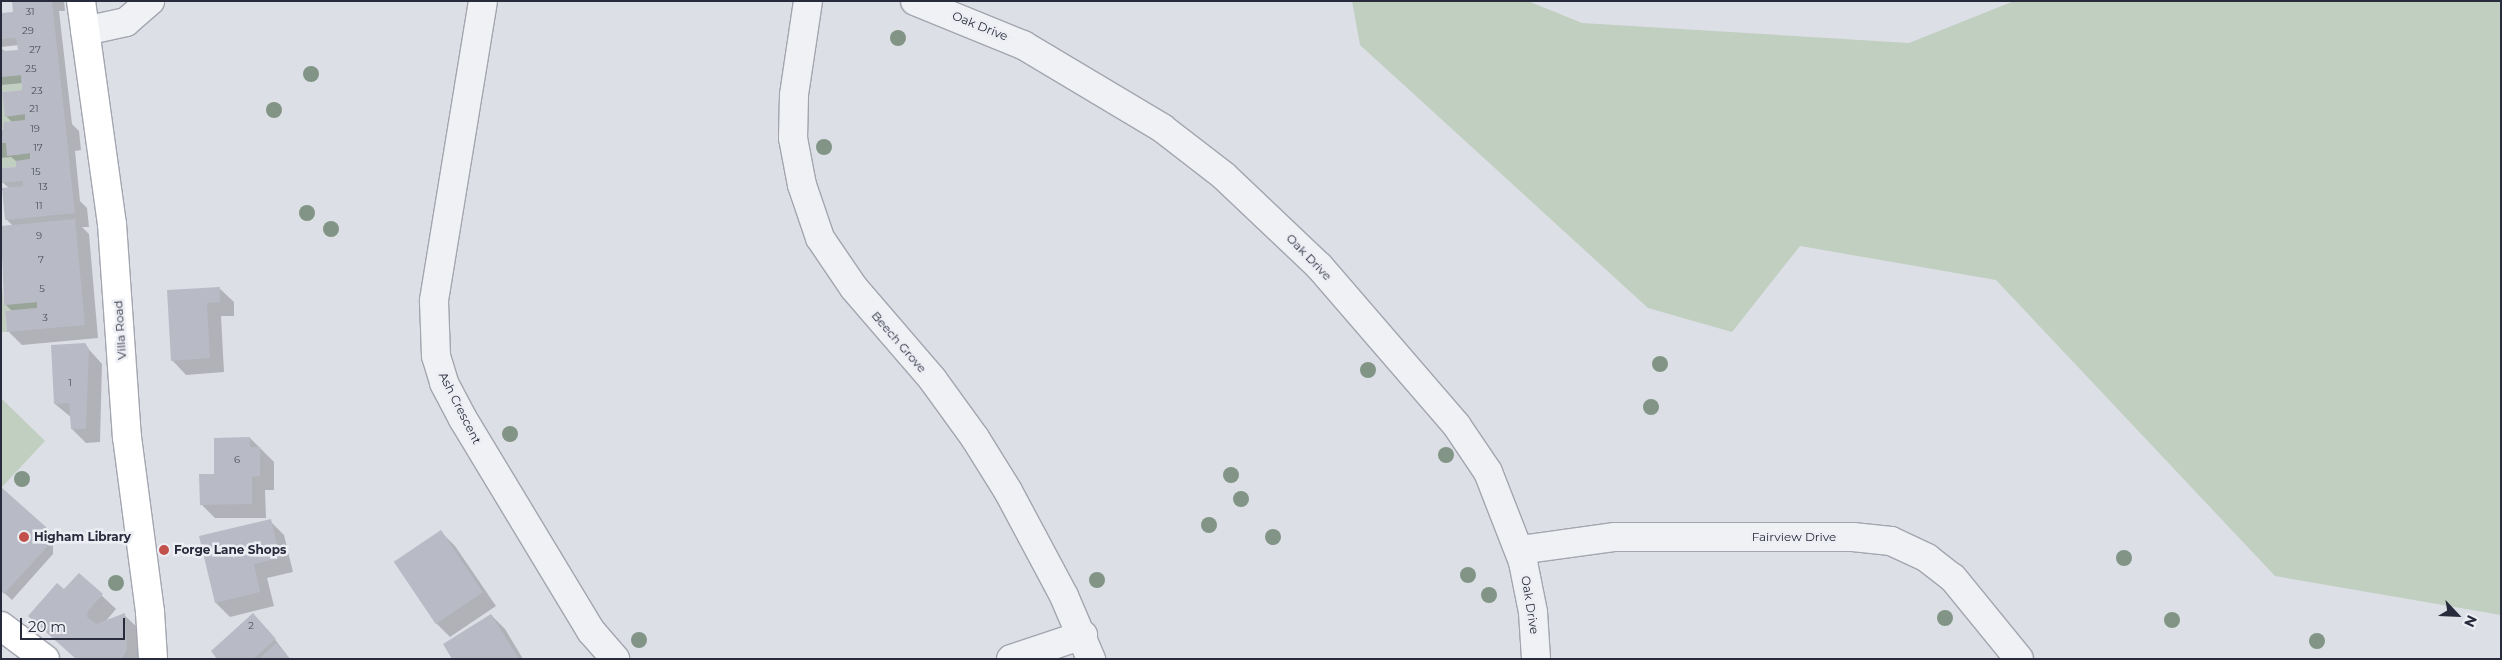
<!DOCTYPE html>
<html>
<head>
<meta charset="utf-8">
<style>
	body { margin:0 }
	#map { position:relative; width:2502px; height:660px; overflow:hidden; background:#dddfe6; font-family:Montserrat,sans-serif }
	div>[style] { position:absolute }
	.green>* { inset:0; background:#c0cfbf }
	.shadow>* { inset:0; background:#0003 }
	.building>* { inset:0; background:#b8bac5; transform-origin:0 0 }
	.roads { filter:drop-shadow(1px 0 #a3a5af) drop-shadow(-1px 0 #a3a5af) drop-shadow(0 1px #a3a5af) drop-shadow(0 -1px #a3a5af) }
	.street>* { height:28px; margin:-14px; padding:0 14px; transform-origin:14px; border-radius:14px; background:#f0f1f5 }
	.secondary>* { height:28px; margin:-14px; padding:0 14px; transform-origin:14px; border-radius:14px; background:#fff }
	.trees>* { width:16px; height:16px; margin:-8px; border-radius:50%; background:#819486 }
	.dots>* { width:14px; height:14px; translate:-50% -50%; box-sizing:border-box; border:2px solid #edeef4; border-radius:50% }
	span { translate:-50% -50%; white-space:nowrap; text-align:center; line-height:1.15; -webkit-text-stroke:5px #edeef4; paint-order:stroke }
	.number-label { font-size:10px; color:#4c4f5e }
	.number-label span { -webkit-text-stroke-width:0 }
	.street-label { font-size:12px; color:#282b3b }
	.poi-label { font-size:12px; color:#282b3b; font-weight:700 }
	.left { translate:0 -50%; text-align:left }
	.frame { position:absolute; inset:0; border:2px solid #282b3b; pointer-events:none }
	.north { position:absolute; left:2432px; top:590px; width:50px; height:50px; -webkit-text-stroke:4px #edeef4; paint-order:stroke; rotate:115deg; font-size:14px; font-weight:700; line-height:20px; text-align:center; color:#282b3b }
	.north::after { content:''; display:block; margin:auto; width:18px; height:22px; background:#282b3b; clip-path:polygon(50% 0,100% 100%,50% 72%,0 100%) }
	.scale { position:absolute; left:20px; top:618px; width:105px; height:22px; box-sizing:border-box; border:2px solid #282b3b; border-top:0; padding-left:6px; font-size:15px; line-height:18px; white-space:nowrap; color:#282b3b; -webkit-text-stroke:4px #edeef4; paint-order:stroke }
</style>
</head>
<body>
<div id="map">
	<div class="green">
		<i style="clip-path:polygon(1352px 1px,1528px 1px,1582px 23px,1909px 43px,2014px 1px,2501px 1px,2501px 615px,2275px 576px,1996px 280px,1800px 246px,1732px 332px,1648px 308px,1360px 45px)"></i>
		<i style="clip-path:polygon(21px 75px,22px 90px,2px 92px,5px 116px,25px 114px,25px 120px,1px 129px,1px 77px)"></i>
		<i style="clip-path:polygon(1px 143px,6px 143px,8px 156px,30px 153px,30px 159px,16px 161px,16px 167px,1px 168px)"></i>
		<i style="clip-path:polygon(1px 277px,4px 305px,37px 302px,37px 308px,5px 311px,7px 332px,1px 332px)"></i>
		<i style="clip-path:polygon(1px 398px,45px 441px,2px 487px,1px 487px)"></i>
	</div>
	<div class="shadow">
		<i style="clip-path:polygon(18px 1px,64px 1px,65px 11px,59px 11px,72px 124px,79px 131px,81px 150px,75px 151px,80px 201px,87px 208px,89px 227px,82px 227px,89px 234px,98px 338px,22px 345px,8px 331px,12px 311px,5px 304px,1px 227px,13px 226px,6px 219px,9px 188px,2px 182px,18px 168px,17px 162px,11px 157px,1px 158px,1px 131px,13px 123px,6px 116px,23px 91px,23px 83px,1px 85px,1px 51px,19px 51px,19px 45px,1px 47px,1px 14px,14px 13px)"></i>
		<i style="clip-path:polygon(219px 288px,234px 302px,234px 316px,221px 316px,224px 372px,186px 375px,172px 360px,168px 291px)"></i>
		<i style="clip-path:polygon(84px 344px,102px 364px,100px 442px,86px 443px,72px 429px,72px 418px,55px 404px)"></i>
		<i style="clip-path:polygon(250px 438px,274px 462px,274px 490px,265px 490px,266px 518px,215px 518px,201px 504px,216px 475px)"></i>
		<i style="clip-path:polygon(270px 521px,284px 535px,293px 572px,267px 578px,274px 606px,230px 617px,216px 603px)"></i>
		<i style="clip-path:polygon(45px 528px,53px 536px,53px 554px,12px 600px,1px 590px)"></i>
		<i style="clip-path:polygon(441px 532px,455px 546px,496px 606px,450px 637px,436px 623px)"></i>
		<i style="clip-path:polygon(79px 574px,116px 609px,105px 622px,124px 615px,138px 628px,141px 659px,76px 659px,64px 591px)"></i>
		<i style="clip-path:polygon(491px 615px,505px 629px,523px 659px,454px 659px)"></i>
		<i style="clip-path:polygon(267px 629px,290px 659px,219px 659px)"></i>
	</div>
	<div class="building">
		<i style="clip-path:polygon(12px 1px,52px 1px,75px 213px,5px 220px,2px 188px,23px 186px,23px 181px,1px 183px,1px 168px,16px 167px,16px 161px,30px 159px,30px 153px,7px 156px,6px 143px,1px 143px,4px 122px,25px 120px,25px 114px,5px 117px,2px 92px,22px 90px,21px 75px,1px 77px,1px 48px,5px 51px,18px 50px,16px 38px,1px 39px,1px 13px,13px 12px)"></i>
		<i style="clip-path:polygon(75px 219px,85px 325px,7px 332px,5px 311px,37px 308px,37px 302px,4px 305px,1px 226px)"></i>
		<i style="clip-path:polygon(220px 287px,220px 302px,207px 303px,210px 358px,171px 361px,167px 290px)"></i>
		<i style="clip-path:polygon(85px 343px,89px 349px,86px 429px,71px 429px,69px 403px,54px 404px,51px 345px)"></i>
		<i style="clip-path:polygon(250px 437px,250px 447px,260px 447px,260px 476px,252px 477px,252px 504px,200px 505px,199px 474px,214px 474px,214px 438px)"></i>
		<i style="clip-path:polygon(1px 487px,46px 527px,47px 547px,4px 594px,1px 591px)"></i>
		<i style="clip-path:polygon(271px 519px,280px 558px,254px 564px,260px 592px,215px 603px,199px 536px)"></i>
		<i style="left:441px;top:530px;width:75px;height:57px;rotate:56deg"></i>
		<i style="clip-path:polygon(79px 573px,103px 594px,88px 611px,87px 617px,96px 624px,125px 613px,127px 650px,122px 659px,76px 659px,28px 616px,57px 583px,64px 589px)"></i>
		<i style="clip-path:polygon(253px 613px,276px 639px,253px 659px,217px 659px,211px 651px)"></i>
		<i style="clip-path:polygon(491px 614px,519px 659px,452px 659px,443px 644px)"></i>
		<i style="clip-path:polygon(276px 643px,290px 659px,259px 659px)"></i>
	</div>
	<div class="roads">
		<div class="street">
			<i style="left:483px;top:1px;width:304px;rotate:99.3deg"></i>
			<i style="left:434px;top:301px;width:55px;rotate:87.9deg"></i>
			<i style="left:436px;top:356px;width:28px;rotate:73deg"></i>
			<i style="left:444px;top:383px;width:41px;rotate:62.2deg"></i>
			<i style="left:463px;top:419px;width:248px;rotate:58.9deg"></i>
			<i style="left:591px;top:631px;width:37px;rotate:49deg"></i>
			<i style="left:808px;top:1px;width:95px;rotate:98.5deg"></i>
			<i style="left:794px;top:95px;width:43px;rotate:91.3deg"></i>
			<i style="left:793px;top:138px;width:48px;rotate:79.2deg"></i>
			<i style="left:802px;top:185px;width:56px;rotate:71.2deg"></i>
			<i style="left:820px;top:238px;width:60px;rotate:55.8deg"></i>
			<i style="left:854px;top:288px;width:121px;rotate:49.3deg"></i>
			<i style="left:933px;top:380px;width:72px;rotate:54.1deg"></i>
			<i style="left:975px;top:438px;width:62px;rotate:58.1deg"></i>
			<i style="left:1008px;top:491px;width:119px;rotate:61.9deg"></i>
			<i style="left:1064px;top:596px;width:69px;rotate:66.8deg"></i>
			<i style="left:915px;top:1px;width:117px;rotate:22.2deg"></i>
			<i style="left:1023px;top:45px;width:162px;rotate:30.8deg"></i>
			<i style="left:1162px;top:128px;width:78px;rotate:37.7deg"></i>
			<i style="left:1224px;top:176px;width:131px;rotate:43.5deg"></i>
			<i style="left:1319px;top:266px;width:211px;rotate:49.2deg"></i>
			<i style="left:1457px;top:426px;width:55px;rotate:56deg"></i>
			<i style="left:1488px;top:472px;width:97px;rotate:68.7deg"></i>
			<i style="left:1523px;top:562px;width:51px;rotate:78.7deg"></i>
			<i style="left:1533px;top:612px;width:47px;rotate:86.3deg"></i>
			<i style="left:85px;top:31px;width:42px;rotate:-12.4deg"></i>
			<i style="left:126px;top:22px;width:32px;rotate:-41deg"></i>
			<i style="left:1520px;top:550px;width:96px;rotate:-7.8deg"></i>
			<i style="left:1615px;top:537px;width:238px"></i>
			<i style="left:1853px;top:537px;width:38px;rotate:6deg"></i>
			<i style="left:1891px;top:541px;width:40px;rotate:25deg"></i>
			<i style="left:1927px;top:558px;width:33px;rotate:38deg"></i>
			<i style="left:1953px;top:578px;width:104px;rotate:50.8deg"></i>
			<i style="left:1011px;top:659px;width:76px;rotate:-18.4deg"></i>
		</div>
		<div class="secondary">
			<i style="left:81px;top:1px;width:225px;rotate:82.1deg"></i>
			<i style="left:112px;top:224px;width:214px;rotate:86deg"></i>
			<i style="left:127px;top:437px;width:177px;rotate:82.5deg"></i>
			<i style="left:150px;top:612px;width:47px;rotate:86.3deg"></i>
			<i style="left:1px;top:626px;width:55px;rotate:36.9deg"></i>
		</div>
	</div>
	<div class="trees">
		<i style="left:898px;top:38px"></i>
		<i style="left:311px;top:74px"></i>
		<i style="left:274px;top:110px"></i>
		<i style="left:824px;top:147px"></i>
		<i style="left:307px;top:213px"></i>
		<i style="left:331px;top:229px"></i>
		<i style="left:1660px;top:364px"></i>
		<i style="left:1368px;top:370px"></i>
		<i style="left:1651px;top:407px"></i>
		<i style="left:510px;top:434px"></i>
		<i style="left:1446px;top:455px"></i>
		<i style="left:1231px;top:475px"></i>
		<i style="left:22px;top:479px"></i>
		<i style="left:1241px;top:499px"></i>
		<i style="left:1209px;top:525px"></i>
		<i style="left:1273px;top:537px"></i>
		<i style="left:2124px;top:558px"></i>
		<i style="left:1468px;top:575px"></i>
		<i style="left:1097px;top:580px"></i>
		<i style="left:116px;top:583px"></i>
		<i style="left:1489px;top:595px"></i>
		<i style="left:1945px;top:618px"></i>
		<i style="left:2172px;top:620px"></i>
		<i style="left:639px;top:640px"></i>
		<i style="left:2317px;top:641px"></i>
	</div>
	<div class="dots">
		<i style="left:24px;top:537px;background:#c3514b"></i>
		<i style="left:164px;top:550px;background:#c3514b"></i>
	</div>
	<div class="number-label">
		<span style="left:30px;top:12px">31</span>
		<span style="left:28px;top:31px">29</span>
		<span style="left:35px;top:50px">27</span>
		<span style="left:31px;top:69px">25</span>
		<span style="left:37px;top:91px">23</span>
		<span style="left:34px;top:109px">21</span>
		<span style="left:35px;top:129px">19</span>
		<span style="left:38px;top:148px">17</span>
		<span style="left:36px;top:172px">15</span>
		<span style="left:43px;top:187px">13</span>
		<span style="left:39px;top:206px">11</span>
		<span style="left:39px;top:236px">9</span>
		<span style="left:41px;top:260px">7</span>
		<span style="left:42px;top:289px">5</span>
		<span style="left:45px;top:318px">3</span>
		<span style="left:70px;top:383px">1</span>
		<span style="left:237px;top:460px">6</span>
		<span style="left:251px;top:626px">2</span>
	</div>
	<div class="street-label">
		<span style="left:980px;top:26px;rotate:22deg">Oak Drive</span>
		<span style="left:1309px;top:257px;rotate:46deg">Oak Drive</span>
		<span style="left:120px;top:330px;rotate:-94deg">Villa Road</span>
		<span style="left:899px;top:342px;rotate:49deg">Beech Grove</span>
		<span style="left:460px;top:408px;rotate:63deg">Ash Crescent</span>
		<span style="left:1794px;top:537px">Fairview Drive</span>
		<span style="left:1530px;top:605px;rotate:81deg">Oak Drive</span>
	</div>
	<div class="poi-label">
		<span class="left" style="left:34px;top:537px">Higham Library</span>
		<span class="left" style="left:174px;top:550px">Forge Lane Shops</span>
	</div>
	<div class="frame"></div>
	<div class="north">N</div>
	<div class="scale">20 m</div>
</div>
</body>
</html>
